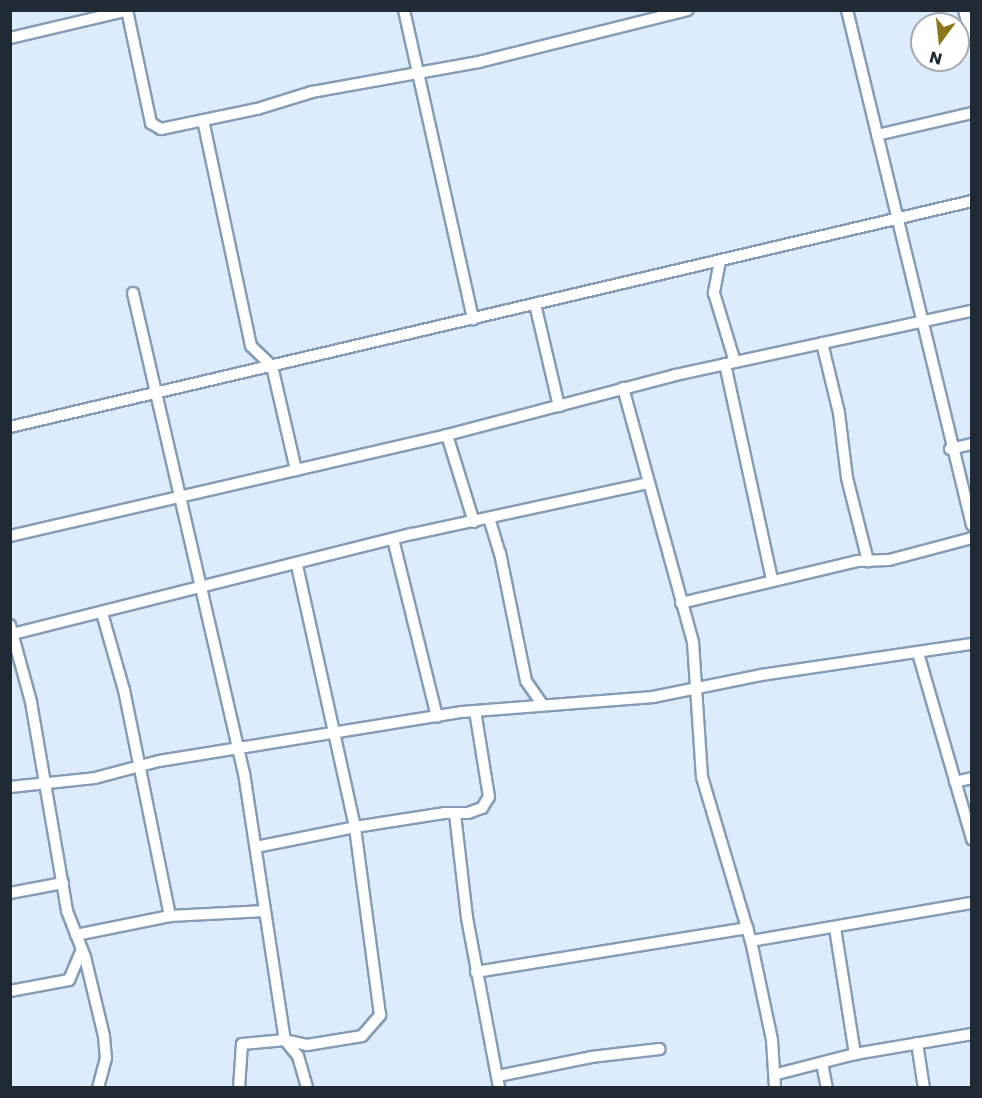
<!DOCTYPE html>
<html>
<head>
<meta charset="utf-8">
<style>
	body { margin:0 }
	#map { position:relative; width:982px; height:1098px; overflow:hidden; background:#dcecfc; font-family:Poppins,sans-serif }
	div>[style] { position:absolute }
	.roads { filter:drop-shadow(2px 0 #849cb5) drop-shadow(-2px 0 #849cb5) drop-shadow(0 2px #849cb5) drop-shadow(0 -2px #849cb5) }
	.minor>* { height:10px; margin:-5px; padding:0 5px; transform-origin:5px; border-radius:5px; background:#fff }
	span { translate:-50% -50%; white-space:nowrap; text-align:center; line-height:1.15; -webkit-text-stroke:4.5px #fff; paint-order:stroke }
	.frame { position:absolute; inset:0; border:12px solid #202a34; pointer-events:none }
	.north { position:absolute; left:910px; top:12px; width:60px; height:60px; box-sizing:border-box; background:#fff; border:2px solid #a6aaae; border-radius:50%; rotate:195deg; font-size:16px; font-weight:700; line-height:24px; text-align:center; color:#202a34 }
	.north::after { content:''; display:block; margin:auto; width:21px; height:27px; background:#8b761a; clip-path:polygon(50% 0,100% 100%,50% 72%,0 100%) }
</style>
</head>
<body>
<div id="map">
	<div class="roads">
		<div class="minor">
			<i style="left:127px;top:10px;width:116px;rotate:78deg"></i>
			<i style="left:151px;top:123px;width:12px;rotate:31deg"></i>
			<i style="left:161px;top:129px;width:98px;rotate:-11.8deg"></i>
			<i style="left:257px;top:109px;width:58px;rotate:-17.2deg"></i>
			<i style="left:312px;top:92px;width:170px;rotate:-10.2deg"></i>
			<i style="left:479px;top:62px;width:215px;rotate:-14deg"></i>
			<i style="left:404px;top:10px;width:317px;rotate:77.4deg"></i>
			<i style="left:847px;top:10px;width:530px;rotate:76.36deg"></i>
			<i style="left:964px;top:10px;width:31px;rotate:75deg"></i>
			<i style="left:10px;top:38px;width:121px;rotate:-13.3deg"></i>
			<i style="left:203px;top:120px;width:231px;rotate:78deg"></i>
			<i style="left:251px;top:346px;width:29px;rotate:44deg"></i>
			<i style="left:272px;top:366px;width:107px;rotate:77deg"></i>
			<i style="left:877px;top:135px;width:98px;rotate:-13deg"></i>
			<i style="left:720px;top:261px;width:33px;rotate:101deg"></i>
			<i style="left:714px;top:293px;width:72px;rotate:73.1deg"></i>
			<i style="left:133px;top:293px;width:493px;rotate:77deg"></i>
			<i style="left:244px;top:773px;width:270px;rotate:81.3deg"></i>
			<i style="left:285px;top:1040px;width:43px;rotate:174.7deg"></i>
			<i style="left:242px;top:1044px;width:44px;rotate:93.9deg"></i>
			<i style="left:535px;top:304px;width:105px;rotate:76.8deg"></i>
			<i style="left:822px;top:343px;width:72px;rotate:76.3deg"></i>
			<i style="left:839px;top:413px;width:65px;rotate:83deg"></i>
			<i style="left:847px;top:478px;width:86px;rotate:75.8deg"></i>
			<i style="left:725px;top:364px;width:221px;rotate:77.7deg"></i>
			<i style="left:623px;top:388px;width:263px;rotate:74.6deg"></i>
			<i style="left:693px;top:642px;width:135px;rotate:86.2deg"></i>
			<i style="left:702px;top:777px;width:171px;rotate:73.4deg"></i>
			<i style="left:751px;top:941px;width:101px;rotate:78deg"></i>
			<i style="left:772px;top:1040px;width:48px;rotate:86.4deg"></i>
			<i style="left:10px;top:427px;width:988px;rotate:-13.22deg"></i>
			<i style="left:447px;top:435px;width:91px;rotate:72.8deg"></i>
			<i style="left:950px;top:449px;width:23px;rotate:-13deg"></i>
			<i style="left:489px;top:518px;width:37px;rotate:73deg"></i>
			<i style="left:500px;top:553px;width:131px;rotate:78.5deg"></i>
			<i style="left:526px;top:681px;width:29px;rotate:55deg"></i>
			<i style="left:10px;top:536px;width:449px;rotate:-13deg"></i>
			<i style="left:447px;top:435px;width:236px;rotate:-14.7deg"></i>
			<i style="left:675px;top:375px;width:304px;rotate:-12.2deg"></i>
			<i style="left:393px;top:539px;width:183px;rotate:76.1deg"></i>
			<i style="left:681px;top:603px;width:181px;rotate:-13.4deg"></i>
			<i style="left:857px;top:561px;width:32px;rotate:-2deg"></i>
			<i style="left:889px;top:560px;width:86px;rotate:-14.8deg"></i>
			<i style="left:102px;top:613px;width:80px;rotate:74.1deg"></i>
			<i style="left:124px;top:690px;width:231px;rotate:78.5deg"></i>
			<i style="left:170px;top:916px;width:95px;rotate:-3deg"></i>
			<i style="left:10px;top:625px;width:80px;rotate:74.7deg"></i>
			<i style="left:31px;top:702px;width:212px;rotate:80.2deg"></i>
			<i style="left:67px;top:911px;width:49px;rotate:68.6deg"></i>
			<i style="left:85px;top:957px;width:81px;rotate:76.5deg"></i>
			<i style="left:104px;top:1036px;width:22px;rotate:85deg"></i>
			<i style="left:106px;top:1058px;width:31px;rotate:105deg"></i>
			<i style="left:13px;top:634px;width:411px;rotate:-14.1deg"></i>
			<i style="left:412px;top:534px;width:241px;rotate:-12.2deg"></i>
			<i style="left:918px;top:653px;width:194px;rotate:73.8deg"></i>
			<i style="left:955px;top:782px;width:17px;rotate:-13deg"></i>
			<i style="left:10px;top:787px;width:85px;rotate:-6deg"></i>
			<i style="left:95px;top:778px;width:66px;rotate:-14.9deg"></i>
			<i style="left:159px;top:761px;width:307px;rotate:-9.2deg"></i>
			<i style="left:462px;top:712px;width:192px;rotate:-4.5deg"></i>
			<i style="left:653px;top:697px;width:110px;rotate:-11.5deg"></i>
			<i style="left:761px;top:675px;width:213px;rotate:-8.4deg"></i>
			<i style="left:455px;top:814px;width:105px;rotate:83.4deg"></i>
			<i style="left:467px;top:918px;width:173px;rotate:79.3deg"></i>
			<i style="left:256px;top:847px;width:101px;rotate:-11.4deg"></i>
			<i style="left:355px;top:827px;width:90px;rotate:-8.9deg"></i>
			<i style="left:444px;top:813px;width:24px"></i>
			<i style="left:468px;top:813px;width:15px;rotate:-20deg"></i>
			<i style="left:482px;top:808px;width:13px;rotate:-58deg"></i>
			<i style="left:489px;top:797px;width:87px;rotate:-99.2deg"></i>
			<i style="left:10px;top:893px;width:54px;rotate:-10.7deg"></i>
			<i style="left:835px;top:928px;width:128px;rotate:81deg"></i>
			<i style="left:76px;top:935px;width:96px;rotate:-11.4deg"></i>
			<i style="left:751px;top:941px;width:224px;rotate:-9.8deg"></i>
			<i style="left:476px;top:972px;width:275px;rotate:-9.2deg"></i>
			<i style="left:10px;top:991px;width:60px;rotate:-10.6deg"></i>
			<i style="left:69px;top:980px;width:33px;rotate:-67deg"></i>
			<i style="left:285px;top:1040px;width:23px;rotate:13deg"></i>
			<i style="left:307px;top:1045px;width:56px;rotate:-9.3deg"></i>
			<i style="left:362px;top:1036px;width:28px;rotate:-49deg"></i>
			<i style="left:380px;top:1015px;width:190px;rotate:-97.6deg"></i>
			<i style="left:355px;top:827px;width:268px;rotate:-102.5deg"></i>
			<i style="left:285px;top:1040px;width:21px;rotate:51deg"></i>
			<i style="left:298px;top:1056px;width:33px;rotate:74deg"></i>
			<i style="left:917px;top:1043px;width:46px;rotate:81.2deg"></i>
			<i style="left:822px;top:1063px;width:25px;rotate:79deg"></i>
			<i style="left:777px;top:1074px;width:81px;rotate:-14.4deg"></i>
			<i style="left:855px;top:1054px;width:119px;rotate:-9.7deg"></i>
			<i style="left:498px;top:1076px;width:95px;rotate:-11.5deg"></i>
			<i style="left:591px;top:1057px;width:69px;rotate:-6.6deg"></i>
		</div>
	</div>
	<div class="frame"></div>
	<div class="north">N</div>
</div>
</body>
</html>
